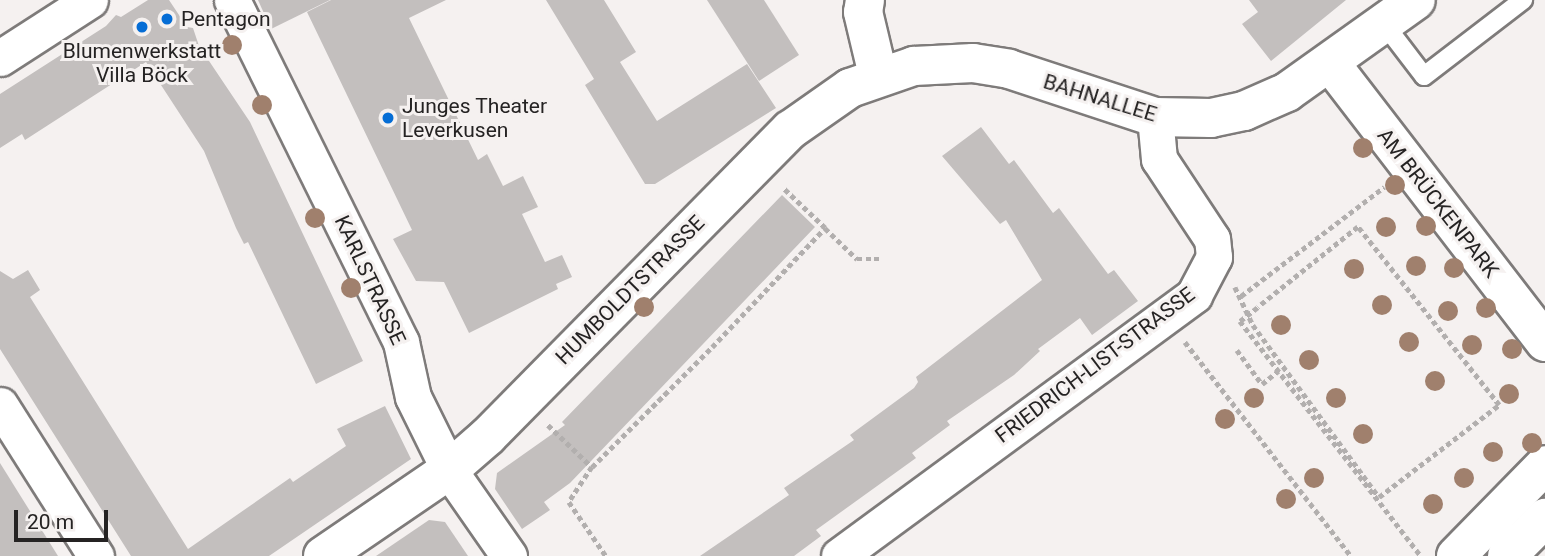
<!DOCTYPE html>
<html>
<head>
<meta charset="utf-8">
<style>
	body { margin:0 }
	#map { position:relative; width:1545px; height:556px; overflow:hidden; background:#f5f1f0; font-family:Roboto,sans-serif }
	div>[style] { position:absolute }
	.building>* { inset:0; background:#c3bfbe }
	.path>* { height:4.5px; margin-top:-2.25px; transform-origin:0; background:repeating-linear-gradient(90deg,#b2afae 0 5px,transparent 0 8.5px) }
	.roads { filter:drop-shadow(2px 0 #7e7b7a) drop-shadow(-2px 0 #7e7b7a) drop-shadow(0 2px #7e7b7a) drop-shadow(0 -2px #7e7b7a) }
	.lane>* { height:18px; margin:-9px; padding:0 9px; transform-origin:9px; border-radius:9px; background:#fff }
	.street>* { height:35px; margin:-17.5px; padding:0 17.5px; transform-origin:17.5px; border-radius:17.5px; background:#fff }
	.secondary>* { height:38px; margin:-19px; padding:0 19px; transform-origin:19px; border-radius:19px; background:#fff }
	.path-bridge>* { height:4.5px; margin-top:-2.25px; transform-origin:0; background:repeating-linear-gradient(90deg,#b2afae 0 5px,transparent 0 8.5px) }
	.trees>* { width:20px; height:20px; margin:-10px; border-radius:50%; background:#a0806d }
	.dots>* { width:19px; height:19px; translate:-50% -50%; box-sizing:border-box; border:4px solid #f5f1f0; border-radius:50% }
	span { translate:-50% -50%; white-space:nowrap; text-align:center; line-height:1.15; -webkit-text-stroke:6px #f5f1f0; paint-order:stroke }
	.poi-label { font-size:21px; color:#252323 }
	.left { translate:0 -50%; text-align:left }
	.street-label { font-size:21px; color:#252323 }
	.scale { position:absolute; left:14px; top:510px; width:94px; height:32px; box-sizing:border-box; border:4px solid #252323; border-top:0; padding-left:9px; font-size:21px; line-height:24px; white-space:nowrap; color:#252323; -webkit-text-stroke:5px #f5f1f0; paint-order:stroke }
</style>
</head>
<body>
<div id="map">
	<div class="building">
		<i style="clip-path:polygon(148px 0,169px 0,187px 27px,193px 28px,199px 46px,250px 122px,363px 361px,316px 384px,248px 242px,244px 244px,236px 228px,204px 151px,146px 62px,25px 140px,22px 134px,0 148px,0 94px,106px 26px,116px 15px,121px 17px)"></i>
		<i style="clip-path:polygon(258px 0,330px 0,271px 29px)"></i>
		<i style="clip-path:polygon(331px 0,446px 0,409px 18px,478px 160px,487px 154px,503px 186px,523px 176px,538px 207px,522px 214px,545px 262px,562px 255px,572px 277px,556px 284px,558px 289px,469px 333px,444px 282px,416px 281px,393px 239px,412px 230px,307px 12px)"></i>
		<i style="clip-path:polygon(546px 0,604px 0,636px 52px,620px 62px,657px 121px,747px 64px,776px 108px,655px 184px,645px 184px,585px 85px,594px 79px)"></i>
		<i style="clip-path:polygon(707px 0,764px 0,799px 55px,759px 81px)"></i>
		<i style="clip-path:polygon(1249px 0,1346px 0,1271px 61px,1242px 24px,1258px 12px)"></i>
		<i style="clip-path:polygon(981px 127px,1009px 164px,1014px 160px,1053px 213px,1059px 208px,1108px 274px,1114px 270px,1138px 301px,1092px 335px,1080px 318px,1038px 349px,1040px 351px,1014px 375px,947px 421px,950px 425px,912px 453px,916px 458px,816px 530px,821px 536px,794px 556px,700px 556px,789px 495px,784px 488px,854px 440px,850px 435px,914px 388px,918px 382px,916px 377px,1042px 280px,1006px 220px,1000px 224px,942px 156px)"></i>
		<i style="clip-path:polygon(782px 195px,815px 227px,570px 483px,544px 502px,550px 510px,522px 529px,495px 489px,497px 473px,565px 425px,562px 422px)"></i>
		<i style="clip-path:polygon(28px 270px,40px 290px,30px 297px,188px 549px,290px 478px,293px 482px,346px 446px,337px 429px,385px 406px,411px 459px,269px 556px,131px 556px,0 349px,0 271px,13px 279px)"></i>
		<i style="clip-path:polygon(0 463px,58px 556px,0 556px)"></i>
		<i style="clip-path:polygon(429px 520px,445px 522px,468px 556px,376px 556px)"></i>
	</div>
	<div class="path">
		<i style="left:825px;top:228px;width:45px;rotate:44.1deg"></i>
		<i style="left:857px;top:259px;width:24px"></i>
		<i style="left:1235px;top:287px;width:42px;rotate:64.7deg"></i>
		<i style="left:1253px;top:325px;width:213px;rotate:53.8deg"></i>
		<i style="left:1379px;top:497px;width:151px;rotate:-37.5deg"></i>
		<i style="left:1499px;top:405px;width:227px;rotate:-128.4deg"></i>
		<i style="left:1358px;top:227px;width:128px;rotate:141.3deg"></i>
		<i style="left:1241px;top:296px;width:180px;rotate:-37.3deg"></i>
		<i style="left:1240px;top:321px;width:297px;rotate:52.4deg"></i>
		<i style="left:1185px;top:342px;width:271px;rotate:52.2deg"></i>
		<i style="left:1237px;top:350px;width:42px;rotate:53.7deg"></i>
		<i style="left:1262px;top:384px;width:21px;rotate:-39deg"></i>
		<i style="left:548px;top:425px;width:61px;rotate:43.7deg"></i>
		<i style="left:592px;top:467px;width:170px;rotate:-45deg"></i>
		<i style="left:712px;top:347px;width:164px;rotate:-46.5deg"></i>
		<i style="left:825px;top:228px;width:58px;rotate:-136.4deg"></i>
		<i style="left:592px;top:467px;width:42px;rotate:123.3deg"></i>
		<i style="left:569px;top:502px;width:65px;rotate:55.6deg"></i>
	</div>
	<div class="roads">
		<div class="lane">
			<i style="left:1385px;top:25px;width:64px;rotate:52.6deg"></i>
			<i style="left:1424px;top:76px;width:125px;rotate:-37.5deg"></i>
		</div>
		<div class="street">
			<i style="left:232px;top:0;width:381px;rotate:63.7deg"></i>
			<i style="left:401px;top:342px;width:56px;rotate:77.7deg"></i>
			<i style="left:413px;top:397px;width:81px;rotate:63.7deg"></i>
			<i style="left:449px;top:470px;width:105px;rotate:55.1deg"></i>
			<i style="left:0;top:58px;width:107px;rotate:-32.8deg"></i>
			<i style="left:0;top:405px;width:179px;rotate:57.6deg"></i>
			<i style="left:839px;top:556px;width:441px;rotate:-36.3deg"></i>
			<i style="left:1194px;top:295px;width:43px;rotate:-62.2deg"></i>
			<i style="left:1214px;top:257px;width:18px;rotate:-96deg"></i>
			<i style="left:1212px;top:239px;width:96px;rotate:-123.5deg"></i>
			<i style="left:1159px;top:159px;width:42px;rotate:-95.4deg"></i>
		</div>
		<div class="secondary">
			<i style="left:865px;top:0;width:12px;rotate:99deg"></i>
			<i style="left:863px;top:12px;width:65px;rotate:76.6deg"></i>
			<i style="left:1331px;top:64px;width:351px;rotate:52.4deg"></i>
			<i style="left:323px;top:556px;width:153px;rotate:-34.3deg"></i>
			<i style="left:449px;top:470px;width:52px;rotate:-41.1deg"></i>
			<i style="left:488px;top:436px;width:430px;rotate:-45.4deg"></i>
			<i style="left:790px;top:130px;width:73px;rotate:-35deg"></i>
			<i style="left:850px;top:88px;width:68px;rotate:-19deg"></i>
			<i style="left:914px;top:66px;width:59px;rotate:-2.9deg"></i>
			<i style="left:973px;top:63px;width:36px;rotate:9deg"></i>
			<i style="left:1009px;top:69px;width:154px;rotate:18.2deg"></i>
			<i style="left:1155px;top:117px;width:56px;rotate:1deg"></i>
			<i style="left:1211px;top:118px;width:34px;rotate:-12deg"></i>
			<i style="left:1244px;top:111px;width:47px;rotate:-23.8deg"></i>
			<i style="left:1287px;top:92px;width:158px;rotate:-35.5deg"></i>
			<i style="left:1456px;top:556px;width:127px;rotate:-45.6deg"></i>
			<i style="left:1507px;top:556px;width:54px;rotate:-45deg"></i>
		</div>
	</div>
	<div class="path-bridge">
		<i style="left:1240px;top:321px;width:23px;rotate:-38deg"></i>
	</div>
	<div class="trees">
		<i style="left:232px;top:45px"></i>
		<i style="left:262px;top:105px"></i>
		<i style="left:1363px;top:148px"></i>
		<i style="left:1395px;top:185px"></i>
		<i style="left:315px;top:218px"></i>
		<i style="left:1426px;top:226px"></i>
		<i style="left:1386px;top:227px"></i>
		<i style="left:1416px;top:266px"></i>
		<i style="left:1454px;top:268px"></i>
		<i style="left:1354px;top:269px"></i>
		<i style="left:351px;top:288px"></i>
		<i style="left:1382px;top:305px"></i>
		<i style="left:644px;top:307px"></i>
		<i style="left:1486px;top:308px"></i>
		<i style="left:1448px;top:311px"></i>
		<i style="left:1281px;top:325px"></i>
		<i style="left:1409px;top:342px"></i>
		<i style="left:1472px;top:345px"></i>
		<i style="left:1512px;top:349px"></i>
		<i style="left:1309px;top:360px"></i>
		<i style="left:1435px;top:381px"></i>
		<i style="left:1509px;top:394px"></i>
		<i style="left:1254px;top:398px"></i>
		<i style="left:1336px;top:398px"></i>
		<i style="left:1225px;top:419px"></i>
		<i style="left:1363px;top:434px"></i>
		<i style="left:1532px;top:443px"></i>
		<i style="left:1493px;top:452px"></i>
		<i style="left:1314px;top:478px"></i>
		<i style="left:1464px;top:478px"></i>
		<i style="left:1286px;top:499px"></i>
		<i style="left:1433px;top:504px"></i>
	</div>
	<div class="dots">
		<i style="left:167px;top:19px;background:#056dd5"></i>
		<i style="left:142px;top:27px;background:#056dd5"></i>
		<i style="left:388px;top:118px;background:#056dd5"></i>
	</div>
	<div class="poi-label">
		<span class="left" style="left:181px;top:19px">Pentagon</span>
		<span style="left:142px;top:63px">Blumenwerkstatt<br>Villa Böck</span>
		<span class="left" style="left:402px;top:118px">Junges Theater<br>Leverkusen</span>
	</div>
	<div class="street-label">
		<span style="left:1100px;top:98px;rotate:17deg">BAHNALLEE</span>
		<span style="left:1438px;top:203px;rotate:52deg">AM BRÜCKENPARK</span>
		<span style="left:370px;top:280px;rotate:65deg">KARLSTRASSE</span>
		<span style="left:630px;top:290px;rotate:-45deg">HUMBOLDTSTRASSE</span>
		<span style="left:1095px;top:365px;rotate:-37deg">FRIEDRICH-LIST-STRASSE</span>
	</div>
	<div class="scale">20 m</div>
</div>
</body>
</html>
